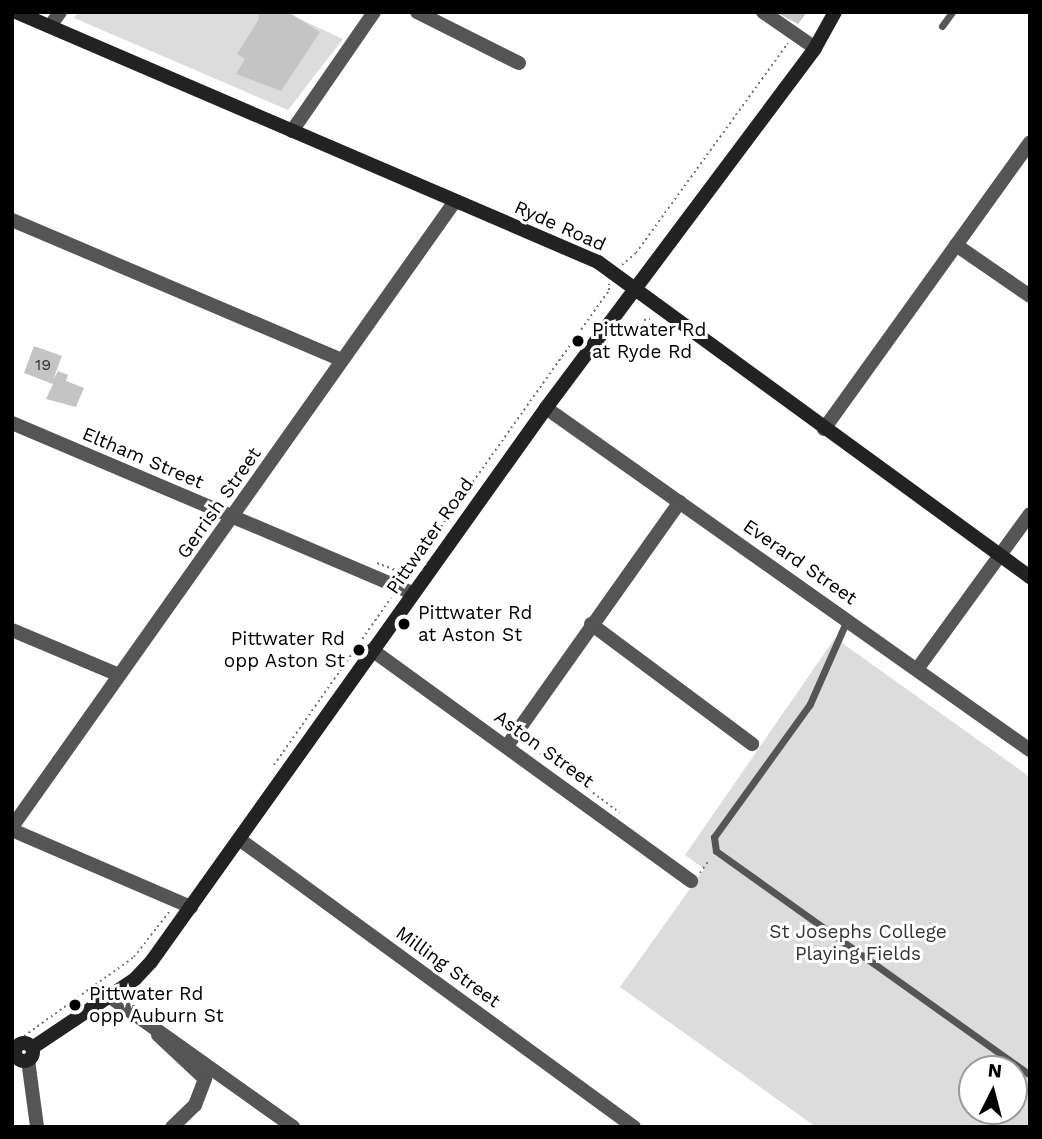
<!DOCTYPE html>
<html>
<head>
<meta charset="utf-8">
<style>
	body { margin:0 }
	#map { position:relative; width:1042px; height:1139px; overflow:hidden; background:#fff; font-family:"Work Sans",sans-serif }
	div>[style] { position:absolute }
	.green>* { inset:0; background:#dcdcdc }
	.building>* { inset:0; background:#c4c4c4 }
	.path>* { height:2px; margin-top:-1px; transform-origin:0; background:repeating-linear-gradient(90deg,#777 0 2px,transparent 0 5.5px) }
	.service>* { height:7px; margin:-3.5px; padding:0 3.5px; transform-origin:3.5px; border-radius:3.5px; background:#555 }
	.minor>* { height:14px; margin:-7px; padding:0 7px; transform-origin:7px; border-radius:7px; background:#555 }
	.secondary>* { height:14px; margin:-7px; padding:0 7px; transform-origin:7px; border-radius:7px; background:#222 }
	.secondary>.ring { margin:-7px; padding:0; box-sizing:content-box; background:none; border:14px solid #222; border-radius:50% }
	.dots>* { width:19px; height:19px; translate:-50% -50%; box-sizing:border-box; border:4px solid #fff; border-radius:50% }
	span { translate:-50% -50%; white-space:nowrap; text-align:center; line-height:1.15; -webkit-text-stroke:6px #fff; paint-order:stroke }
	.number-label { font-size:16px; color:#313131 }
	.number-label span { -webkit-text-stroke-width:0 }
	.street-label { font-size:19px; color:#000 }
	.poi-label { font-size:19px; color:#000 }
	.left { translate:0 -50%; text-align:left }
	.right { translate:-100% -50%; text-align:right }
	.park-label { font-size:19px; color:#333 }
	.frame { position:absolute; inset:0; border:14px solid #000; pointer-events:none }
	.north { position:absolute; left:958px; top:1055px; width:70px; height:70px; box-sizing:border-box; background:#fff; border:2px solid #999; border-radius:50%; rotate:6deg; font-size:19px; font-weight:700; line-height:28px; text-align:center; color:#000 }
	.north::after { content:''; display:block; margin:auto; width:24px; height:32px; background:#000; clip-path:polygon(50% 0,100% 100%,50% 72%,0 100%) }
</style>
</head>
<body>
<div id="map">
	<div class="green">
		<i style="clip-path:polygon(78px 12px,285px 12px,343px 39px,288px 110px,74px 18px)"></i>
		<i style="clip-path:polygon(evenodd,835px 638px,1030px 777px,1030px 1127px,816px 1127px,620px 987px,704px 869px,685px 855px,835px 638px,972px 1069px,1014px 1069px,1014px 1111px,972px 1111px,972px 1069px)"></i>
	</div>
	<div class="building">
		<i style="clip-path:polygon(258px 12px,288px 12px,320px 32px,281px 91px,236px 74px,245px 59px,237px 54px,259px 19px)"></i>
		<i style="clip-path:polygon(776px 12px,807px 12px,798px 24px)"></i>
		<i style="clip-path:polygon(34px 346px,62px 356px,53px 380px,58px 371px,68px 375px,66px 381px,84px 388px,76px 407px,46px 399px,53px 384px,24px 373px)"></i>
	</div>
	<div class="path">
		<i style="left:622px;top:265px;width:18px;rotate:-41deg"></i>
		<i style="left:636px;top:253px;width:259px;rotate:-54.1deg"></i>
		<i style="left:644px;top:320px;width:6px;rotate:-9deg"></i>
		<i style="left:377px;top:563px;width:30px;rotate:21deg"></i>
		<i style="left:406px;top:576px;width:351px;rotate:-54.6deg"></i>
		<i style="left:609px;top:290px;width:6px;rotate:-90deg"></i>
		<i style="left:527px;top:743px;width:116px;rotate:37deg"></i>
		<i style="left:274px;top:765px;width:204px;rotate:-55deg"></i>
		<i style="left:700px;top:873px;width:16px;rotate:-55deg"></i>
		<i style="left:24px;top:1036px;width:135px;rotate:-35.7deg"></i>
		<i style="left:134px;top:957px;width:57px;rotate:-52.1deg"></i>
	</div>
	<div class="service">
		<i style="left:942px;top:26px;width:17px;rotate:-54deg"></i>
		<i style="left:847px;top:620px;width:92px;rotate:113.8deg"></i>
		<i style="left:810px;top:704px;width:164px;rotate:125.8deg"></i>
		<i style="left:714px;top:837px;width:14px;rotate:82deg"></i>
		<i style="left:716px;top:851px;width:386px;rotate:35.5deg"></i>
	</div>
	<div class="minor">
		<i style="left:417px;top:12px;width:114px;rotate:26.6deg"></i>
		<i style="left:763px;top:12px;width:63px;rotate:34.7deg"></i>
		<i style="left:50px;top:26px;width:17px;rotate:-54deg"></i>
		<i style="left:292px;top:131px;width:145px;rotate:-55.4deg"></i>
		<i style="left:12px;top:220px;width:358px;rotate:23deg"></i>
		<i style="left:956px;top:245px;width:90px;rotate:34.6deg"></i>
		<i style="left:546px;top:408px;width:593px;rotate:35.25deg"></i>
		<i style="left:12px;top:423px;width:436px;rotate:23deg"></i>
		<i style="left:824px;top:429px;width:353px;rotate:-54.3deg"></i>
		<i style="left:591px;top:624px;width:201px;rotate:36.7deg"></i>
		<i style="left:12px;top:630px;width:116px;rotate:22.8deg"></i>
		<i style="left:372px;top:650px;width:394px;rotate:35.9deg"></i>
		<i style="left:918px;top:668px;width:190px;rotate:-54deg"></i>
		<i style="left:507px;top:746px;width:299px;rotate:-54.7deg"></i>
		<i style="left:12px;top:827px;width:767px;rotate:-54.71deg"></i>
		<i style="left:12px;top:830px;width:195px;rotate:23.3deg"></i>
		<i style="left:239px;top:839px;width:489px;rotate:36.1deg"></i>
		<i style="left:109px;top:996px;width:226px;rotate:35.4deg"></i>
		<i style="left:158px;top:1035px;width:64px;rotate:43.1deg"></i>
		<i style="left:205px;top:1079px;width:28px;rotate:111deg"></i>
		<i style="left:195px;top:1105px;width:32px;rotate:136deg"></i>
		<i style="left:28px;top:1060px;width:68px;rotate:82.3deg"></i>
	</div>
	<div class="secondary">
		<i style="left:16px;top:12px;width:633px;rotate:23.25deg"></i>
		<i style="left:598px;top:262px;width:535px;rotate:36.1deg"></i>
		<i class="ring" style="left:15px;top:1043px;width:4px;height:4px"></i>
		<i style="left:32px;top:1048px;width:124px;rotate:-33.8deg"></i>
		<i style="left:135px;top:979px;width:23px;rotate:-47deg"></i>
		<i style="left:151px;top:962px;width:680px;rotate:-54.51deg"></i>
		<i style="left:546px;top:408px;width:449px;rotate:-53.2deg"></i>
		<i style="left:815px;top:48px;width:41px;rotate:-60.9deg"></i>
	</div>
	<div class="dots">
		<i style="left:578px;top:341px;background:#000"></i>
		<i style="left:404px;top:624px;background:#000"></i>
		<i style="left:359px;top:650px;background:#000"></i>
		<i style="left:75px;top:1005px;background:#000"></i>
	</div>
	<div class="number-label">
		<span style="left:43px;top:365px">19</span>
	</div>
	<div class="street-label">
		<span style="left:560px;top:226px;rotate:24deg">Ryde Road</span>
		<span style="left:143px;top:458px;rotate:23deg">Eltham Street</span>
		<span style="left:219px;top:503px;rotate:-55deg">Gerrish Street</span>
		<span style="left:430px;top:536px;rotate:-55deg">Pittwater Road</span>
		<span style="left:800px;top:562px;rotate:35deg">Everard Street</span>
		<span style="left:544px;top:749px;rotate:36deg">Aston Street</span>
		<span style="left:448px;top:967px;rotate:36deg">Milling Street</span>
	</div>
	<div class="poi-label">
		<span class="left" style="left:592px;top:341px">Pittwater Rd<br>at Ryde Rd</span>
		<span class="left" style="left:418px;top:624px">Pittwater Rd<br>at Aston St</span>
		<span class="right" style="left:345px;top:650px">Pittwater Rd<br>opp Aston St</span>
		<span class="left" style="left:89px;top:1005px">Pittwater Rd<br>opp Auburn St</span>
	</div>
	<div class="park-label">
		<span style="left:858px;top:943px">St Josephs College<br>Playing Fields</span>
	</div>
	<div class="frame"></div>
	<div class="north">N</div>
</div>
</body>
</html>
